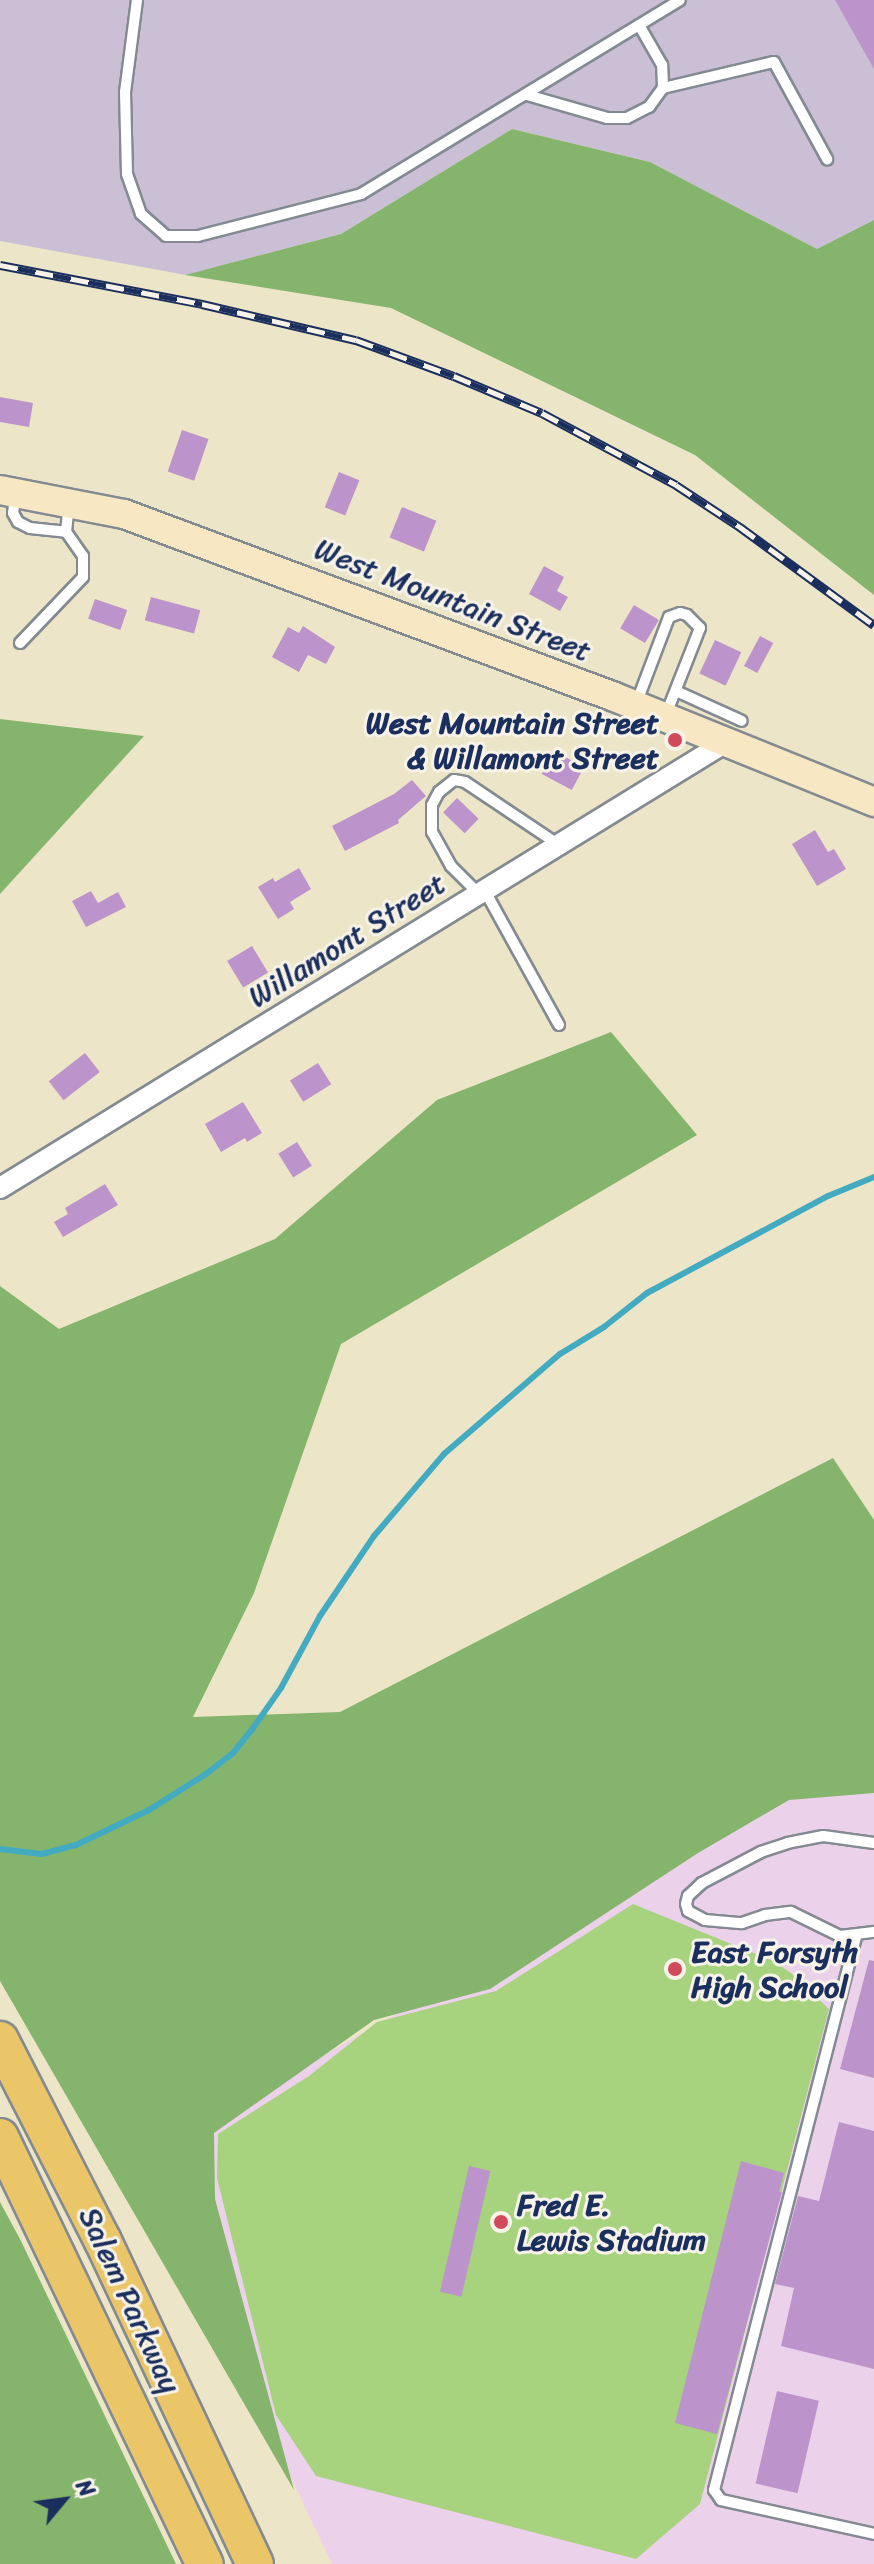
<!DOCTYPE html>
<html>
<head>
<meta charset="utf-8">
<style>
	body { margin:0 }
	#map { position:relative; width:874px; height:2564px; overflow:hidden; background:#ece5c7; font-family:Sriracha,sans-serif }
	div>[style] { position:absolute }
	.built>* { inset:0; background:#ecd1ea }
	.industrial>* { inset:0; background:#cbbfd5 }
	.green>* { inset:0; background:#a7d27e }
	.forest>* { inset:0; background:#85b46d }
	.stream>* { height:6px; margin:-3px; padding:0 3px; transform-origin:3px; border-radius:3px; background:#42abc1 }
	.building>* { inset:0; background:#bc94cb; transform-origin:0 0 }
	.roads { filter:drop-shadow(2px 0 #848a92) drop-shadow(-2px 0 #848a92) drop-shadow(0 2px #848a92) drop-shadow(0 -2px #848a92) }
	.lane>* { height:10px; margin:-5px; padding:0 5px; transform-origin:5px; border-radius:5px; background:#fff }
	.street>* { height:20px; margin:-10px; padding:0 10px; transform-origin:10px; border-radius:10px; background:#fff }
	.secondary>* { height:28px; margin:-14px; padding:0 14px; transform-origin:14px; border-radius:14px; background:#f7e8c3 }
	.highway>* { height:36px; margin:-18px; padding:0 18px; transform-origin:18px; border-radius:18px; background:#ebc669 }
	.rail>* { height:9px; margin-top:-4.5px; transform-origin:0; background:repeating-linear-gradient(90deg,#f7f3e8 0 18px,#1b2f5e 0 36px); box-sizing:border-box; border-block:2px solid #1b2f5e }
	.dots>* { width:22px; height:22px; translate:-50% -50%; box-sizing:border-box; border:4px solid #f7f3e8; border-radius:50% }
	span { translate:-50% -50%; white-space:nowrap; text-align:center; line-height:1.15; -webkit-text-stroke:6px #f7f3e8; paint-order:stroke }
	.street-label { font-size:30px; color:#1b2f5e }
	.poi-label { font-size:30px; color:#1b2f5e; font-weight:700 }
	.right { translate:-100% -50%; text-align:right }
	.left { translate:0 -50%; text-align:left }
	.north { position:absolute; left:24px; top:2460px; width:80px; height:80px; -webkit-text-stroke:6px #f7f3e8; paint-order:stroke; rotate:61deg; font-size:22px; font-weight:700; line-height:32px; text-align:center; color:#1b2f5e }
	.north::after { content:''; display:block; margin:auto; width:28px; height:36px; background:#1b2f5e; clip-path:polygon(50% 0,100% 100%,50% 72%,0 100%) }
</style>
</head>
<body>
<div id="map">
	<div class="built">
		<i style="clip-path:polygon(874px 1754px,874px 2564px,332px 2564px,141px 2159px,812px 1778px)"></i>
	</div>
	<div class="industrial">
		<i style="clip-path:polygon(0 0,874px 0,874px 220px,817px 249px,650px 162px,512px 129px,341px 234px,186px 275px,0 241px)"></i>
	</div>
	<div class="green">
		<i style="clip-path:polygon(633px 1904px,773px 1961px,791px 1973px,829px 2009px,700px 2504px,636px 2559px,316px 2476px,276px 2415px,217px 2178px,218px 2134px,309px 2076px,377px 2022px,496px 1991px)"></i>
	</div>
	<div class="forest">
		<i style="clip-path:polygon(512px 129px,650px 162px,817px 249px,874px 220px,874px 595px,695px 455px,391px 308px,185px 275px,341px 234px)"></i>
		<i style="clip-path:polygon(0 719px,144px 736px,0 894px)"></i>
		<i style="clip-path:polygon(611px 1032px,697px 1135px,341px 1344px,254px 1593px,193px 1717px,340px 1712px,833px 1458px,874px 1520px,874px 1793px,789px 1800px,698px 1853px,490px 1989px,374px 2020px,214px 2133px,215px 2199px,294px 2490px,0 1981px,0 1286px,59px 1329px,275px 1239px,437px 1100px)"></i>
		<i style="clip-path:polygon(0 2202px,21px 2241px,176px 2564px,0 2564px)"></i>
	</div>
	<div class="stream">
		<i style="left:0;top:1849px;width:42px;rotate:6.8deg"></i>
		<i style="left:42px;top:1854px;width:35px;rotate:-15deg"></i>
		<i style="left:76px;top:1845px;width:81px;rotate:-25.6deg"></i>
		<i style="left:149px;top:1810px;width:67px;rotate:-32.3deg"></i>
		<i style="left:206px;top:1774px;width:34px;rotate:-38deg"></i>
		<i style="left:233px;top:1753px;width:28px;rotate:-51deg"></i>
		<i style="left:251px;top:1731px;width:52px;rotate:-55.1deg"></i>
		<i style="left:281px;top:1688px;width:82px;rotate:-61.6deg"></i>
		<i style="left:320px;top:1616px;width:97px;rotate:-56deg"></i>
		<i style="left:374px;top:1536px;width:108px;rotate:-49.5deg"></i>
		<i style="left:444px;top:1454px;width:153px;rotate:-40.8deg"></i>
		<i style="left:560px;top:1354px;width:52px;rotate:-31.5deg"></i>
		<i style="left:604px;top:1327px;width:55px;rotate:-38.3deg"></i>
		<i style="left:647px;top:1293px;width:205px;rotate:-28.2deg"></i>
		<i style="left:828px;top:1196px;width:50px;rotate:-22.4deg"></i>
	</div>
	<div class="building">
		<i style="clip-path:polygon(835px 0,874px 0,874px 69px)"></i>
		<i style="clip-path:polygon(0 397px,33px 403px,29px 427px,0 422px)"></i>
		<i style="left:182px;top:430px;width:28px;height:44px;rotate:19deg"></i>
		<i style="left:339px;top:472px;width:22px;height:38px;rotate:22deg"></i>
		<i style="left:402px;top:507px;width:37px;height:33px;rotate:22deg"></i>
		<i style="clip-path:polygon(544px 566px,564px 577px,557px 591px,568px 597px,560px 611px,529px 594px)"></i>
		<i style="left:151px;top:597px;width:51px;height:24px;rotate:15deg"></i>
		<i style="left:95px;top:599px;width:34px;height:21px;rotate:19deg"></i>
		<i style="left:634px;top:605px;width:29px;height:27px;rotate:31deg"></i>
		<i style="clip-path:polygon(303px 626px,335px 647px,326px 664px,308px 655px,299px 672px,272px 657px,288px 627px,299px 633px)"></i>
		<i style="left:760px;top:636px;width:15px;height:34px;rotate:28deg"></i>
		<i style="left:715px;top:640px;width:29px;height:37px;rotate:25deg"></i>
		<i style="left:554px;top:751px;width:34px;height:26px;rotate:28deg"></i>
		<i style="clip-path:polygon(412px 780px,426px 796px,398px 820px,399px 823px,345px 851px,332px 826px,394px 794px)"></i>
		<i style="left:457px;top:798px;width:30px;height:20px;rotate:44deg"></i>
		<i style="clip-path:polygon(815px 830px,828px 852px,834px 849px,846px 869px,817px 886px,792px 844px)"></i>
		<i style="clip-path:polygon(299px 868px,311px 889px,290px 902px,294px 909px,278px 919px,258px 887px,273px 878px,275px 882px)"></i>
		<i style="clip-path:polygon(91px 891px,98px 903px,118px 892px,126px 907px,86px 927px,72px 901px)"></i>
		<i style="left:252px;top:946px;width:31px;height:29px;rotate:59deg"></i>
		<i style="left:85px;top:1053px;width:24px;height:46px;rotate:52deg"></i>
		<i style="left:318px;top:1063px;width:25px;height:33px;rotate:58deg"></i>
		<i style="clip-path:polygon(243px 1102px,262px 1133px,247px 1142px,245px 1138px,221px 1152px,205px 1124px)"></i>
		<i style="left:297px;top:1142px;width:28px;height:22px;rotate:58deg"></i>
		<i style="clip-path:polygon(105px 1184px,118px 1205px,63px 1237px,54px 1222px,68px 1214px,65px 1208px)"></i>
		<i style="clip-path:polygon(869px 1960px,874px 1961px,874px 2078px,840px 2069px)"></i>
		<i style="clip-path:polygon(839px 2122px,874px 2131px,874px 2369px,781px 2346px,794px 2288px,775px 2284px,798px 2196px,819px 2201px)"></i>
		<i style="clip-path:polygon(741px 2161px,784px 2173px,779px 2192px,782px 2192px,717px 2434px,675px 2423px)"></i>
		<i style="left:469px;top:2166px;width:22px;height:129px;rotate:13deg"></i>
		<i style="left:777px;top:2391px;width:43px;height:95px;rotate:13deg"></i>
	</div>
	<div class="roads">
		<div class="lane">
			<i style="left:137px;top:0;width:93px;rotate:97.4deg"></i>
			<i style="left:125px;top:92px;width:82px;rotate:88.6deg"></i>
			<i style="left:127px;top:174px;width:42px;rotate:70.7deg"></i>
			<i style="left:141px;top:214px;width:33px;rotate:41deg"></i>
			<i style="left:166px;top:236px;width:32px"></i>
			<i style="left:198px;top:236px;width:168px;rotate:-14.4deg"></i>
			<i style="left:361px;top:194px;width:373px;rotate:-31.3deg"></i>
			<i style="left:663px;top:88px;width:114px;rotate:-13.2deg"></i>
			<i style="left:774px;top:62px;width:111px;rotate:61.3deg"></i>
			<i style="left:527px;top:95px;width:83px;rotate:16deg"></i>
			<i style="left:607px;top:118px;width:20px"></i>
			<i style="left:627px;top:118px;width:25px;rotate:-27deg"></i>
			<i style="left:649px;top:107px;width:24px;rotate:-54deg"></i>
			<i style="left:663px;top:88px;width:23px;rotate:-92deg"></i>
			<i style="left:662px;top:65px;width:46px;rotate:-119.9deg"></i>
			<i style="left:15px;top:495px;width:18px;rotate:96deg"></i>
			<i style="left:13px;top:513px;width:10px;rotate:61deg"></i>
			<i style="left:18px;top:522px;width:13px;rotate:27deg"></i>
			<i style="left:30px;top:528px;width:36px;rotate:6deg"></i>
			<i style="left:20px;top:643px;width:91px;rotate:-46.3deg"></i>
			<i style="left:83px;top:577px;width:21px;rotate:-90deg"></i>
			<i style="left:83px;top:556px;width:29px;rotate:-125deg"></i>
			<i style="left:66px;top:532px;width:27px;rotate:-84deg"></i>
			<i style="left:676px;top:691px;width:72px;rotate:24.4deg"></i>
			<i style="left:636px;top:704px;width:93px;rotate:-69.2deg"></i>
			<i style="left:669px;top:617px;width:12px;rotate:-20deg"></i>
			<i style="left:680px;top:613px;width:7px;rotate:16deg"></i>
			<i style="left:687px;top:615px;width:18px;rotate:45deg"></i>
			<i style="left:700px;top:628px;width:96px;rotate:111.5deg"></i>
			<i style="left:485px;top:891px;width:153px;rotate:61.1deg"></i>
			<i style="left:479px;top:894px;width:40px;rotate:-135deg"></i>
			<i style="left:451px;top:866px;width:39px;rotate:-119deg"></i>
			<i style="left:432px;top:832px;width:27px;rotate:-90deg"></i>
			<i style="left:432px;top:805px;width:15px;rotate:-62deg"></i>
			<i style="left:439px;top:792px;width:19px;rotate:-39deg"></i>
			<i style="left:454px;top:780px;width:11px;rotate:10deg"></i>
			<i style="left:465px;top:782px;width:113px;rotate:33.8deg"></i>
			<i style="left:874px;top:1843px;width:51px;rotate:-172.2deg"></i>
			<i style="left:823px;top:1836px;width:36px;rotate:169deg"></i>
			<i style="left:788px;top:1843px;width:28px;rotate:162deg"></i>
			<i style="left:761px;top:1852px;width:67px;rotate:152.3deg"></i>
			<i style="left:702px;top:1883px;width:19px;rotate:137deg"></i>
			<i style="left:688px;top:1896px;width:8px;rotate:104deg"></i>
			<i style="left:686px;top:1904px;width:7px;rotate:74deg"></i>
			<i style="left:688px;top:1911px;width:19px;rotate:28deg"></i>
			<i style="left:705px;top:1920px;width:37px;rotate:5deg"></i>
			<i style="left:742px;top:1923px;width:24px;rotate:-19deg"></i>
			<i style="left:765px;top:1915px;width:26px;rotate:-7deg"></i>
			<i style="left:791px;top:1912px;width:55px;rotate:26.1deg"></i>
			<i style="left:840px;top:1936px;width:34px;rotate:-7deg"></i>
			<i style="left:856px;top:1937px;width:571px;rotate:104.4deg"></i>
			<i style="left:714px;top:2490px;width:12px;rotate:55deg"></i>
			<i style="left:721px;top:2500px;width:157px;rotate:12.5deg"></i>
		</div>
		<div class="street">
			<i style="left:0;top:1188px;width:852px;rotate:-31.56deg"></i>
		</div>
		<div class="secondary">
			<i style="left:0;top:490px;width:126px;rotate:11deg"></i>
			<i style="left:124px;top:514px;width:521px;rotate:20.45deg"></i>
			<i style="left:612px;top:696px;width:283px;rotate:22deg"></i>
		</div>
		<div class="highway">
			<i style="left:0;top:2040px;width:224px;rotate:62.9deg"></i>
			<i style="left:102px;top:2239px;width:359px;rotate:64.8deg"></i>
			<i style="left:0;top:2137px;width:474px;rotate:64.4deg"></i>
		</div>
	</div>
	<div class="rail">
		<i style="left:0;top:265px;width:206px;rotate:10.9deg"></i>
		<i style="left:202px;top:304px;width:158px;rotate:13.2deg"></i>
		<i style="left:356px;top:340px;width:104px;rotate:20.2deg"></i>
		<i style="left:454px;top:376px;width:95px;rotate:22.8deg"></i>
		<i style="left:542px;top:413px;width:152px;rotate:28.2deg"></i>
		<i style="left:676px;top:485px;width:77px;rotate:33.3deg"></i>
		<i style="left:740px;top:527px;width:166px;rotate:36.2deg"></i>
	</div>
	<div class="dots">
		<i style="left:675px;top:740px;background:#d1495b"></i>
		<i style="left:675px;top:1969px;background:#d1495b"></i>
		<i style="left:501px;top:2222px;background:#d1495b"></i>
	</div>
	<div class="street-label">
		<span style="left:453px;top:600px;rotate:21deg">West Mountain Street</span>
		<span style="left:347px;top:940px;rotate:-32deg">Willamont Street</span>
		<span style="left:130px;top:2300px;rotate:65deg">Salem Parkway</span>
	</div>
	<div class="poi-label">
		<span class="right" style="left:659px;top:740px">West Mountain Street<br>&amp; Willamont Street</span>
		<span class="left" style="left:691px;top:1969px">East Forsyth<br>High School</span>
		<span class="left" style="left:517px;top:2222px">Fred E.<br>Lewis Stadium</span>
	</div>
	<div class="north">N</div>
</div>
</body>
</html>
